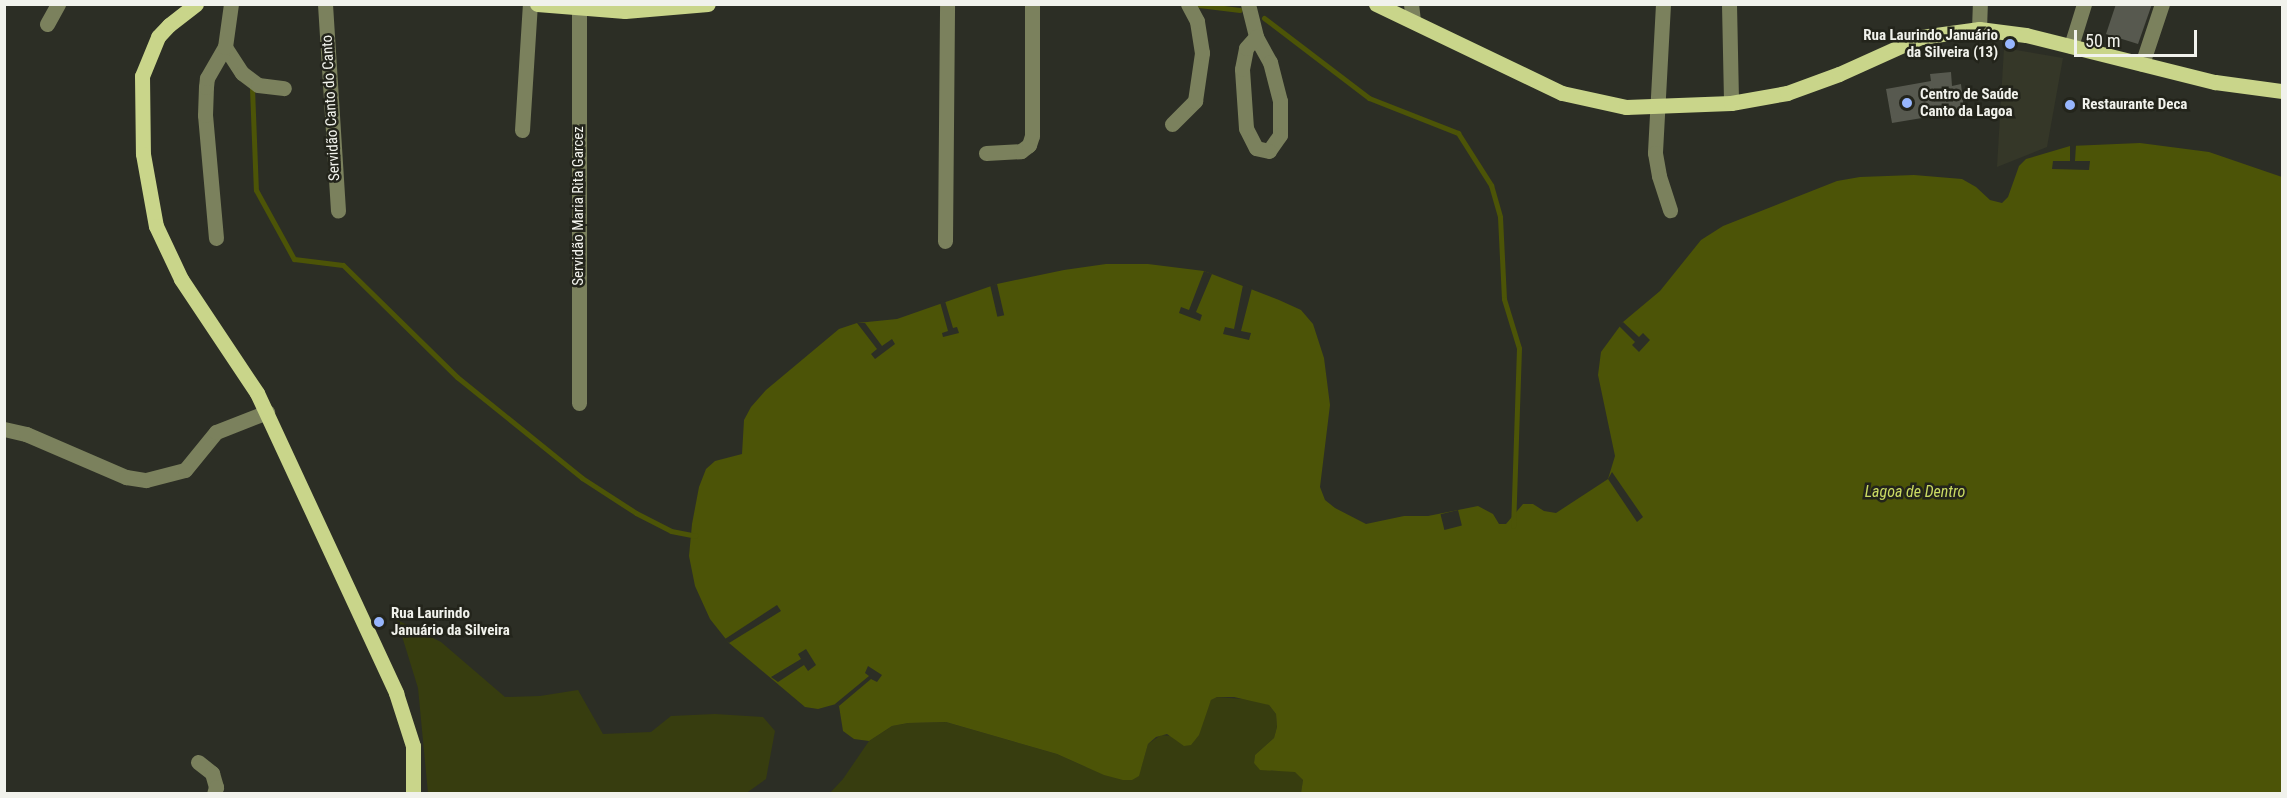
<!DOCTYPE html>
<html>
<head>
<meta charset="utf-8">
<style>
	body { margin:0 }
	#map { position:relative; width:2287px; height:798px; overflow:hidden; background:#2c2e25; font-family:"Roboto Condensed",sans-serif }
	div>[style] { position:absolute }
	.built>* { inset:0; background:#353728 }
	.green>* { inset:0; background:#373d0f }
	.water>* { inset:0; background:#4c5407 }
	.pier>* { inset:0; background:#2c2e25; transform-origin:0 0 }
	.stream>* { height:5px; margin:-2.5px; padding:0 2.5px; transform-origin:2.5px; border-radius:2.5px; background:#4c5407 }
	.building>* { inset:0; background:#57594f }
	.minor>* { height:15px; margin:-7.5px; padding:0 7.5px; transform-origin:7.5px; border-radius:7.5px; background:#7b815d }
	.major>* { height:15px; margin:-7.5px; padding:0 7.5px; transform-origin:7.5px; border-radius:7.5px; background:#c9d58a }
	.dots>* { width:16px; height:16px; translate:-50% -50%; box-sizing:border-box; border:3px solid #23241b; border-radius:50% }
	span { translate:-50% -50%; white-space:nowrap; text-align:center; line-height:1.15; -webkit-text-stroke:5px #23241b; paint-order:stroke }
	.poi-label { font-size:15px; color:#f1f2ec; font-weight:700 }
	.right { translate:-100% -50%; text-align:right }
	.left { translate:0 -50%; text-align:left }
	.street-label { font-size:15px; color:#f1f2ec }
	.water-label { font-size:16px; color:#cbdb63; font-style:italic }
	.frame { position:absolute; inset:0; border:6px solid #f1f2ec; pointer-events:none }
	.scale { position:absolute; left:2074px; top:30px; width:123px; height:27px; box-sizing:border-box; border:3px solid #f1f2ec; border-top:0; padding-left:8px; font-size:18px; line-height:21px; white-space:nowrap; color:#f1f2ec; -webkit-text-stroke:4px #23241b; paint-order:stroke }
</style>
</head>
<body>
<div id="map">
	<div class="built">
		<i style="clip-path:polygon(2004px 48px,2063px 58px,2047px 147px,1997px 167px)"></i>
	</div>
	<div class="green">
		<i style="clip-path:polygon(397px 620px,441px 642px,505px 697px,540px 696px,578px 690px,603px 734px,651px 732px,671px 716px,715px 714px,763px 717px,775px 731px,766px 779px,745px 794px,428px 793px,418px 688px)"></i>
		<i style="clip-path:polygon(1217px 697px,1256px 700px,1269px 705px,1276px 714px,1277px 727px,1274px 738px,1255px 755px,1254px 763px,1272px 771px,1295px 771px,1303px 780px,1301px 794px,829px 794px,843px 779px,869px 741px,892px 726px,908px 723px,946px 722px,1057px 754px,1086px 767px,1141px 768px,1148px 744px,1161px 735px,1171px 736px,1177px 741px,1208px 707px,1211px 700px)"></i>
	</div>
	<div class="water">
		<i style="clip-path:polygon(2140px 143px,2209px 152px,2282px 177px,2282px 793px,1301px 793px,1303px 780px,1295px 772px,1260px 770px,1254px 763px,1255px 755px,1274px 738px,1277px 727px,1276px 714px,1269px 705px,1234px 697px,1217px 697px,1211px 700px,1199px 735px,1191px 745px,1184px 746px,1167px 734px,1156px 737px,1148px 744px,1139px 776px,1132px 780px,1123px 780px,1104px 775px,1057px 754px,946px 722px,908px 723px,892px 726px,869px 741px,854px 739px,843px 731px,839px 706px,836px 704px,818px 709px,805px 707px,729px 643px,710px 619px,695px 586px,689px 556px,692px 524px,699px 487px,706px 469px,715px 461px,742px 454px,744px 420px,751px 407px,766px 390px,839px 329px,857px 323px,897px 319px,997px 284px,1064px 270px,1106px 264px,1148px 264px,1204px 271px,1279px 300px,1301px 310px,1313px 324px,1324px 358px,1330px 405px,1320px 487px,1325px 500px,1335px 508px,1366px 524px,1404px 516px,1428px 516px,1478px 506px,1493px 514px,1499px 524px,1506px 524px,1523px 504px,1533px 504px,1544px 511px,1556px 513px,1608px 479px,1615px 456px,1598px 375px,1601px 352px,1623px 322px,1660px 291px,1701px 240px,1723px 226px,1837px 181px,1860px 177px,1914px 175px,1962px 179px,1976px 187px,1990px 200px,2002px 203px,2008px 197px,2019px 166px,2026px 159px,2070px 146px)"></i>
	</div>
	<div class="pier">
		<i style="clip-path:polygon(2076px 145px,2075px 161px,2090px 161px,2089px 170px,2052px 169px,2053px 161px,2070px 161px,2070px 146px)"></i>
		<i style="clip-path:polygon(1204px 271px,1212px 274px,1196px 312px,1202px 315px,1200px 321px,1179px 313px,1181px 307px,1189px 310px)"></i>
		<i style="left:997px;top:284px;width:32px;height:7px;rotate:77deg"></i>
		<i style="clip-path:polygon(1243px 285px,1252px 288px,1241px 331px,1251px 333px,1249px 340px,1223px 334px,1225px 327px,1234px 329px)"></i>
		<i style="clip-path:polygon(945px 301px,953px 328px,957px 327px,959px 333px,943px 337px,942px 333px,948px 331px,940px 302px)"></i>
		<i style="clip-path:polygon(1623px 322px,1639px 337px,1643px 333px,1650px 340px,1639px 352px,1632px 345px,1635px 342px,1619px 326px)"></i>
		<i style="clip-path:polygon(857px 323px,865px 323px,882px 346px,892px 339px,895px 344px,875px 359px,871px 354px,877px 349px)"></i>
		<i style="clip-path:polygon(1612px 472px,1643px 517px,1637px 522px,1608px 479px)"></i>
		<i style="left:1458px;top:510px;width:16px;height:18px;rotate:76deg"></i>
		<i style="clip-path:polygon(777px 605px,781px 611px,729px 643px,725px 639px)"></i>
		<i style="clip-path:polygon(806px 649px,816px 665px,808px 671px,804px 665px,778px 682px,771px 677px,801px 659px,798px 654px)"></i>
		<i style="clip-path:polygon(868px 666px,882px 675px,877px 682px,871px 679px,839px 706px,835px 704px,869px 676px,865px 673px)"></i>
	</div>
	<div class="stream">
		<i style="left:1199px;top:5px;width:41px;rotate:7deg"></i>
		<i style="left:1264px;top:18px;width:132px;rotate:37.3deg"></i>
		<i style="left:1369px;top:98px;width:96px;rotate:21.5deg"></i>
		<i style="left:1458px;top:133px;width:62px;rotate:57.6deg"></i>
		<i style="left:1491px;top:185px;width:33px;rotate:74deg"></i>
		<i style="left:1500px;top:217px;width:82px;rotate:87.2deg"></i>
		<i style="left:1504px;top:299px;width:51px;rotate:73deg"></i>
		<i style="left:1519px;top:348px;width:178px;rotate:91.9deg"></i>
		<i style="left:252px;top:88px;width:102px;rotate:87.8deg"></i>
		<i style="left:256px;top:190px;width:79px;rotate:61.2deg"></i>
		<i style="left:294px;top:259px;width:49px;rotate:7deg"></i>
		<i style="left:343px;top:265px;width:160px;rotate:44.5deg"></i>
		<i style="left:457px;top:377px;width:161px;rotate:38.9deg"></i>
		<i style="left:582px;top:478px;width:64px;rotate:32.9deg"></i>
		<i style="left:636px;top:513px;width:39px;rotate:27deg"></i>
		<i style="left:671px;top:531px;width:25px;rotate:11deg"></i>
	</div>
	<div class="building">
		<i style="clip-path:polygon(2116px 4px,2152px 4px,2138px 44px,2106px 34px)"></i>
		<i style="clip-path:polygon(1951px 72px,1952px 86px,1961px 84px,1964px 111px,1892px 123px,1886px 89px,1931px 81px,1930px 74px)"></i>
	</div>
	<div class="minor">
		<i style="left:325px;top:4px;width:207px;rotate:86.4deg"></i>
		<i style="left:1248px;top:4px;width:34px;rotate:76deg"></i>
		<i style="left:1256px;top:37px;width:29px;rotate:61deg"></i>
		<i style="left:1270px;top:62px;width:40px;rotate:75.6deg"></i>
		<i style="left:1280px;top:101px;width:34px;rotate:90deg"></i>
		<i style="left:1280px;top:135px;width:19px;rotate:125deg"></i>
		<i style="left:1269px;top:151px;width:13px;rotate:-167deg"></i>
		<i style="left:1256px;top:148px;width:22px;rotate:-117deg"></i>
		<i style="left:1246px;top:128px;width:59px;rotate:-93.9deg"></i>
		<i style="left:1242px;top:69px;width:21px;rotate:-79deg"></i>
		<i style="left:1246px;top:48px;width:15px;rotate:-48deg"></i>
		<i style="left:1411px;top:4px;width:17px;rotate:83deg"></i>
		<i style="left:1663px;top:4px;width:149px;rotate:93.1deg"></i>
		<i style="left:1655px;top:153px;width:23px;rotate:80deg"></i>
		<i style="left:1659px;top:176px;width:36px;rotate:72deg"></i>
		<i style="left:1729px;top:4px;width:99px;rotate:88.8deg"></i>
		<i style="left:47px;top:24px;width:23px;rotate:-61deg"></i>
		<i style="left:1979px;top:29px;width:25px;rotate:-88deg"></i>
		<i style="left:2071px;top:46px;width:44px;rotate:-72.8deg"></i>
		<i style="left:225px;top:47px;width:31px;rotate:57deg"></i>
		<i style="left:242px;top:73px;width:20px;rotate:37deg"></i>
		<i style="left:258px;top:85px;width:26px;rotate:7deg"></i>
		<i style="left:2142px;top:64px;width:63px;rotate:-71.6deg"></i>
		<i style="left:1172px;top:124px;width:33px;rotate:-45deg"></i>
		<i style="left:1195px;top:101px;width:49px;rotate:-81.7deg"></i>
		<i style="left:1202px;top:53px;width:32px;rotate:-99deg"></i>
		<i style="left:1197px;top:21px;width:19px;rotate:-118deg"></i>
		<i style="left:522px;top:130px;width:126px;rotate:-86.4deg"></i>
		<i style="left:986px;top:153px;width:35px;rotate:-3deg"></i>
		<i style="left:1021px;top:151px;width:10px;rotate:-37deg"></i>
		<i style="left:1029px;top:145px;width:9px;rotate:-72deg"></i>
		<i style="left:1032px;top:136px;width:132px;rotate:-90deg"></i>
		<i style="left:216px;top:238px;width:123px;rotate:-95.1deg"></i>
		<i style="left:205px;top:115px;width:28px;rotate:-88deg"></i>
		<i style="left:206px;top:87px;width:9px;rotate:-84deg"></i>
		<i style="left:207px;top:78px;width:36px;rotate:-60deg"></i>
		<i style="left:225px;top:47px;width:43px;rotate:-82.1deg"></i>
		<i style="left:945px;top:241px;width:237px;rotate:-89.5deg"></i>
		<i style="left:579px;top:403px;width:394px;rotate:-90deg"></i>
		<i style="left:4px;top:429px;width:23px;rotate:13deg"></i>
		<i style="left:26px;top:434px;width:109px;rotate:23.3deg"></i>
		<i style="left:126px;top:477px;width:20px;rotate:9deg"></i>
		<i style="left:146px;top:480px;width:40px;rotate:-14.4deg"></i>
		<i style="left:185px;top:470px;width:49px;rotate:-50.8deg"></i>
		<i style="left:216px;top:432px;width:55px;rotate:-21.4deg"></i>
		<i style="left:198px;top:762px;width:18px;rotate:38deg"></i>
		<i style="left:212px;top:773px;width:15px;rotate:74deg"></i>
		<i style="left:216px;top:787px;width:7px;rotate:106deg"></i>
	</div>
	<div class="major">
		<i style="left:196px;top:4px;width:34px;rotate:142deg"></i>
		<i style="left:169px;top:25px;width:16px;rotate:133deg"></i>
		<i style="left:158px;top:37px;width:42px;rotate:112.3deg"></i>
		<i style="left:142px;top:76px;width:78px;rotate:89.3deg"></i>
		<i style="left:143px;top:154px;width:73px;rotate:79.8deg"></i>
		<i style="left:156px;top:226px;width:59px;rotate:64.7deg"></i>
		<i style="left:181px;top:279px;width:137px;rotate:56.3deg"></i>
		<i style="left:257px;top:393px;width:331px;rotate:65.1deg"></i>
		<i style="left:396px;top:693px;width:56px;rotate:72.2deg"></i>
		<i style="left:413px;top:746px;width:48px;rotate:90deg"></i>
		<i style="left:537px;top:4px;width:88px;rotate:4.5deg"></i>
		<i style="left:625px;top:11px;width:83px;rotate:-4.8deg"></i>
		<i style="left:1376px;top:4px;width:206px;rotate:25.6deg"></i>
		<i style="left:1562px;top:93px;width:66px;rotate:12.3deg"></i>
		<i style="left:1626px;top:107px;width:105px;rotate:-2.2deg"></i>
		<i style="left:1731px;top:103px;width:57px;rotate:-10.1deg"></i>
		<i style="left:1787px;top:93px;width:55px;rotate:-20.1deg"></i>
		<i style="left:1839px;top:74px;width:90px;rotate:-24.3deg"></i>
		<i style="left:1921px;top:37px;width:59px;rotate:-7.9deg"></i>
		<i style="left:1979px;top:29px;width:47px;rotate:7.3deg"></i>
		<i style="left:2026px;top:35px;width:195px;rotate:14deg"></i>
		<i style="left:2215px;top:82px;width:68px;rotate:7.7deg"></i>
	</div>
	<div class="dots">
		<i style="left:2010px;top:44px;background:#97b6fd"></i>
		<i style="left:1907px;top:103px;background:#97b6fd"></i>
		<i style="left:2070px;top:105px;background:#97b6fd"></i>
		<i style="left:379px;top:622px;background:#97b6fd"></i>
	</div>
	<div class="poi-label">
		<span class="right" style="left:1998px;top:44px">Rua Laurindo Januário<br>da Silveira (13)</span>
		<span class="left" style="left:1920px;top:103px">Centro de Saúde<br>Canto da Lagoa</span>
		<span class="left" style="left:2082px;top:105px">Restaurante Deca</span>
		<span class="left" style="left:391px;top:622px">Rua Laurindo<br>Januário da Silveira</span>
	</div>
	<div class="street-label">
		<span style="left:331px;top:108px;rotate:-93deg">Servidão Canto do Canto</span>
		<span style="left:579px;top:206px;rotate:-90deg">Servidão Maria Rita Garcez</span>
	</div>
	<div class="water-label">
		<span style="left:1915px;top:492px">Lagoa de Dentro</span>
	</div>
	<div class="frame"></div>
	<div class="scale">50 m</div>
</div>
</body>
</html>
